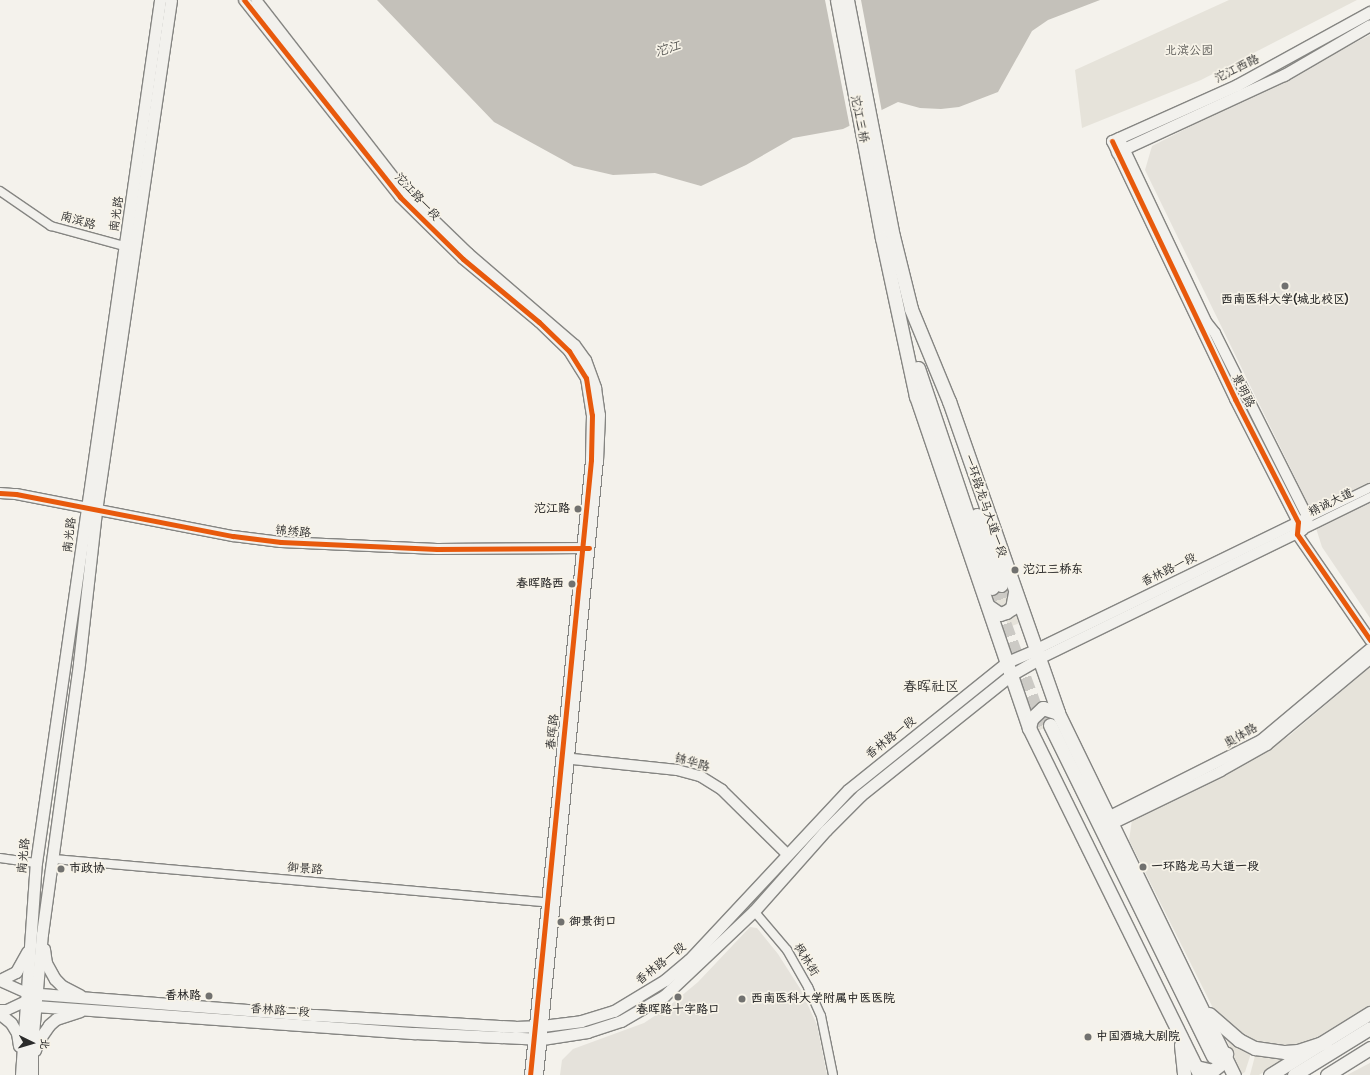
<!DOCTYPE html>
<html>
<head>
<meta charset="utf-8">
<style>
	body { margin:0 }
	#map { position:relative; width:1370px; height:1075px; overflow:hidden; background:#f4f2ec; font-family:Pangolin,"LXGW WenKai TC",sans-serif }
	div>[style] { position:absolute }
	.built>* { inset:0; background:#e5e2db }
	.green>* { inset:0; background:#e6e3da; transform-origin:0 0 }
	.water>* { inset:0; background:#c4c1ba }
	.pier>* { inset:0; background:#f4f2ec }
	.trunk-tunnel>* { height:13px; margin-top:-6.5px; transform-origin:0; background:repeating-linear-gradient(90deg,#cccac5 0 13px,transparent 0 19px) }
	.roads { filter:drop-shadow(1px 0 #858582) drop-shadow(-1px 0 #858582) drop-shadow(0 1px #858582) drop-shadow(0 -1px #858582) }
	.minor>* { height:8px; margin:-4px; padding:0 4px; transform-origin:4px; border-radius:4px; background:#f2f1ed }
	.tertiary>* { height:10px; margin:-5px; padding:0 5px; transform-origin:5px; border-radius:5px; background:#f2f1ed }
	.secondary>* { height:11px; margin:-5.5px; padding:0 5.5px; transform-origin:5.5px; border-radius:5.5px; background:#f2f1ed }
	.trunk>* { height:13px; margin:-6.5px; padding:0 6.5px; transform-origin:6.5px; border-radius:6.5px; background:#f2f1ed }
	.cycleway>* { height:5px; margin:-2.5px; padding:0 2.5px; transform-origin:2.5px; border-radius:2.5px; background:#e8590c }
	.dots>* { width:11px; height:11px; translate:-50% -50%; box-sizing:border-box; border:2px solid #f7f3e8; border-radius:50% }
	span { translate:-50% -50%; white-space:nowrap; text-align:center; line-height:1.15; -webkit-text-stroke:3.5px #f7f3e8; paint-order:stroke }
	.park-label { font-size:12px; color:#575653 }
	.street-label { font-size:12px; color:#2b2b2b }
	.poi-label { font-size:12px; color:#2b2b2b; font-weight:700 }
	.right { translate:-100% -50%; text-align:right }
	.left { translate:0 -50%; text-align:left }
	.water-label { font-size:13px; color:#53524f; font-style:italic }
	.quarter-label { font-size:14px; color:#2b2b2b }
	.north { position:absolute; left:12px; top:1023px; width:40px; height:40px; -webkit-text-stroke:3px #f7f3e8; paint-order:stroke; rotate:95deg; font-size:11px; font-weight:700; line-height:16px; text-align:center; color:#2b2b2b }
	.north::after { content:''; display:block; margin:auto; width:14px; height:18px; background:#2b2b2b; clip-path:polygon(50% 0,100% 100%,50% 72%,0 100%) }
</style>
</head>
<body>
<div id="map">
	<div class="built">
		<i style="clip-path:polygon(1370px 35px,1370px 618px,1322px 547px,1309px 506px,1145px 170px,1152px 146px)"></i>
		<i style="clip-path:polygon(750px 927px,757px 928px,778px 954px,801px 990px,817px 1025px,827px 1075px,560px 1075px,562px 1060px,573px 1049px,644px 1023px,668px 1007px,698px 982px)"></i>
		<i style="clip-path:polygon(1370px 1063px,1370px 1075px,1347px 1075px,1368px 1064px)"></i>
	</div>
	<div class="green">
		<i style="clip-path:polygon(1229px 0,1357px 0,1201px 80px,1082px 128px,1075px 70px)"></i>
		<i style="clip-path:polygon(1006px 586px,1009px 600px,1005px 607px,997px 607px,989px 597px,991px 589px)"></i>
		<i style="left:1015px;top:612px;width:12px;height:11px;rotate:70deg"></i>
		<i style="clip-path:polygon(1370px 667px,1370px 1005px,1320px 1036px,1286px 1049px,1255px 1044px,1236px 1031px,1215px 1012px,1129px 840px,1132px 820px,1227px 774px,1289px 736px)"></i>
		<i style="clip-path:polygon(1040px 715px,1051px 715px,1056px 722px,1038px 731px,1036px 723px)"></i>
		<i style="clip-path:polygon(1227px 1037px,1252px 1050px,1245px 1072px,1242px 1074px,1227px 1041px)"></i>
		<i style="clip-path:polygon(1256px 1052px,1284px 1058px,1284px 1059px,1259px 1075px,1250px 1075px)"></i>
	</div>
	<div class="water">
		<i style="clip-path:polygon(377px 0,1100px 0,1048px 20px,1032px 31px,998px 92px,959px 107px,941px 109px,920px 108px,898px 102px,843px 129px,793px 138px,746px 165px,701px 186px,655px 173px,613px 175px,574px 166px,494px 122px)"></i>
	</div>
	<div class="pier">
		<i style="clip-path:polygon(825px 0,861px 0,882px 112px,850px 128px)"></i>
	</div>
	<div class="trunk-tunnel">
		<i style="left:1001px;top:585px;width:35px;rotate:70deg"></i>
		<i style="left:992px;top:588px;width:150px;rotate:69.8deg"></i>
		<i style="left:1207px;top:1060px;width:17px;rotate:65deg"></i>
	</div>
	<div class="roads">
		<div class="minor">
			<i style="left:0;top:191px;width:62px;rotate:34.5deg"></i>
			<i style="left:51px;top:226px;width:80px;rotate:15.3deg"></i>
			<i style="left:1308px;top:518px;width:69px;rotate:-25.8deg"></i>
			<i style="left:1303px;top:530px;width:75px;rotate:-26.2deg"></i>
			<i style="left:0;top:858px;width:36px;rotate:8deg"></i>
			<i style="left:54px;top:859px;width:501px;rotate:5.04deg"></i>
			<i style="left:754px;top:911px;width:51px;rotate:49.8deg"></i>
			<i style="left:787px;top:950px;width:43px;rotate:60.4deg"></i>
			<i style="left:808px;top:987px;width:32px;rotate:66deg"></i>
			<i style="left:821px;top:1016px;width:60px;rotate:78.5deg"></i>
		</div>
		<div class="tertiary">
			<i style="left:244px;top:0;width:251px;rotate:51.6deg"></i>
			<i style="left:400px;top:197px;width:88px;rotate:44.5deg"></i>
			<i style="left:463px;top:259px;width:99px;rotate:39.7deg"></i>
			<i style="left:539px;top:322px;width:42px;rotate:44deg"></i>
			<i style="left:569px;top:351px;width:32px;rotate:58deg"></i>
			<i style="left:586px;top:378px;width:37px;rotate:81deg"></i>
			<i style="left:592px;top:415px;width:45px;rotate:91.3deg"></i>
			<i style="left:591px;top:460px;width:618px;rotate:95.66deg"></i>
			<i style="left:256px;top:0;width:242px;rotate:52.2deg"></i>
			<i style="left:404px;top:191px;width:89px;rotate:44.1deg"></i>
			<i style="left:468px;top:253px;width:141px;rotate:40.7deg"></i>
			<i style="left:575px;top:345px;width:19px;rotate:54deg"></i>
			<i style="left:586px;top:360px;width:30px;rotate:70deg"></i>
			<i style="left:596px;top:388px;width:27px;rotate:82deg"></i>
			<i style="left:600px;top:415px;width:45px;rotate:92.5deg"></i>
			<i style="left:598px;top:460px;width:618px;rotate:95.57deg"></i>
			<i style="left:1119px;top:138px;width:205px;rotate:64.6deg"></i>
			<i style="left:1207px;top:323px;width:13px;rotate:51deg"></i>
			<i style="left:1215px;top:333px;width:207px;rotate:63.3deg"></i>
			<i style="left:1308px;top:518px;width:13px;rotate:113deg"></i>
			<i style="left:1112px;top:141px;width:286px;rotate:64.5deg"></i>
			<i style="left:1235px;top:399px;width:138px;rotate:62.9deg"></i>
			<i style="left:1298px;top:522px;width:12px;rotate:95deg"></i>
			<i style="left:1297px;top:534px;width:129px;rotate:55.4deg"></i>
			<i style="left:0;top:493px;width:16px;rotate:4deg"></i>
			<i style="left:16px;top:494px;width:221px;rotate:11deg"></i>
			<i style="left:233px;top:536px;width:48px;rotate:7.1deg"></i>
			<i style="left:281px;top:542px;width:156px;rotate:2.6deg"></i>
			<i style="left:437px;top:549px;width:150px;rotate:-0.4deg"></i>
			<i style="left:1035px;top:650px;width:298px;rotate:-25.9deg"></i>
			<i style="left:1039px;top:659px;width:292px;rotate:-26deg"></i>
			<i style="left:563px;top:758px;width:115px;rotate:6deg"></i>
			<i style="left:677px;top:770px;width:24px;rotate:15deg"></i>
			<i style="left:700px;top:776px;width:26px;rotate:32deg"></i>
			<i style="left:722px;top:790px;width:91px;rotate:44.6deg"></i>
			<i style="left:1108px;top:817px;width:171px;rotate:-26.7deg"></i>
			<i style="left:1261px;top:740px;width:142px;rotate:-39.9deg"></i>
			<i style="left:1112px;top:824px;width:121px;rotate:-25.9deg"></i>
			<i style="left:1221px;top:771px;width:53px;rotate:-29.5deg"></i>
			<i style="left:1267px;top:745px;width:134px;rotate:-39.9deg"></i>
			<i style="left:0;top:981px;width:30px;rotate:24deg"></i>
			<i style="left:0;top:1010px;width:7px"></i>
			<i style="left:7px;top:1010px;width:21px;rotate:-25deg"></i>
		</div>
		<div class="secondary">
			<i style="left:1112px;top:141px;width:137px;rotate:-24.1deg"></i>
			<i style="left:1237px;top:85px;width:152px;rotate:-28.8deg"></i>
			<i style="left:1117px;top:152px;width:184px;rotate:-24.8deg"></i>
			<i style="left:1284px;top:75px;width:99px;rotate:-30.2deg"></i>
			<i style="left:44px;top:949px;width:14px;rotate:82deg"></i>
			<i style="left:46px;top:963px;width:18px;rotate:61deg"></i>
			<i style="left:55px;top:979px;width:10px;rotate:45deg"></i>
			<i style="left:62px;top:986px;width:20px;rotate:27deg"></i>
			<i style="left:0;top:980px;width:18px;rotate:-27deg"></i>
			<i style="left:16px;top:972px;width:23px;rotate:-61deg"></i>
			<i style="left:27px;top:993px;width:289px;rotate:4.4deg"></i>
			<i style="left:315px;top:1015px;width:200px;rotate:3.4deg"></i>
			<i style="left:515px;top:1027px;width:27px;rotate:-2deg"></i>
			<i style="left:542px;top:1026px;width:39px;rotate:-7deg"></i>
			<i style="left:581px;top:1021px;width:34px;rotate:-17deg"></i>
			<i style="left:614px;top:1011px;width:60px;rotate:-31.3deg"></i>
			<i style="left:665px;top:980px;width:31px;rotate:-40deg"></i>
			<i style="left:689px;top:960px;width:233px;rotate:-46.9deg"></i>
			<i style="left:848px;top:790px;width:204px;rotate:-38.8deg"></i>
			<i style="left:1007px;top:662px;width:30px;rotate:-23deg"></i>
			<i style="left:26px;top:1001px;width:10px;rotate:29deg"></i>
			<i style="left:35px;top:1006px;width:381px;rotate:4.1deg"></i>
			<i style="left:415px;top:1033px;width:127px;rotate:2.7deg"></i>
			<i style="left:542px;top:1039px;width:46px;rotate:-8.8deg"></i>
			<i style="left:587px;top:1032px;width:36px;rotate:-18deg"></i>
			<i style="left:621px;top:1021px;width:50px;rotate:-30.2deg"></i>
			<i style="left:664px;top:996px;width:124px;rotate:-43.4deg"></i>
			<i style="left:754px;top:911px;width:108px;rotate:-48.4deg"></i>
			<i style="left:826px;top:830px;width:49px;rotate:-45deg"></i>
			<i style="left:861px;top:795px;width:192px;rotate:-38.7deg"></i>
			<i style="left:1011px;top:675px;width:32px;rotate:-30deg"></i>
			<i style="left:0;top:1014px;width:14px;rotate:39deg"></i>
			<i style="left:11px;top:1023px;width:12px;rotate:59deg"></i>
			<i style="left:17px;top:1033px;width:13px;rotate:81deg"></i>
			<i style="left:35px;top:1050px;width:9px;rotate:-72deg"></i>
			<i style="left:38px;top:1041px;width:19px;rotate:-55deg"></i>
			<i style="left:49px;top:1025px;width:9px;rotate:-41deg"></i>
			<i style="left:56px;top:1019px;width:25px;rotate:-18deg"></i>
			<i style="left:21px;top:1075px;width:213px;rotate:-86deg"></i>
			<i style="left:36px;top:863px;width:872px;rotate:-81.82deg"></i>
			<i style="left:32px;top:1075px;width:30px;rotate:-90deg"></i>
			<i style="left:32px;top:1045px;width:111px;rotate:-84.9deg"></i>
			<i style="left:42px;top:934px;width:274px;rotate:-82.2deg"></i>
			<i style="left:79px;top:663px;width:153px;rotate:-83.6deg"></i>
			<i style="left:96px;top:511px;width:516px;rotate:-81.65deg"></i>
		</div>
		<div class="trunk">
			<i style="left:837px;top:0;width:242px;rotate:79.3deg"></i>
			<i style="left:882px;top:238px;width:162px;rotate:77.9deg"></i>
			<i style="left:916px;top:396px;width:351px;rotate:71.2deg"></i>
			<i style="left:1029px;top:728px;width:387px;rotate:63.8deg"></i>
			<i style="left:847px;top:0;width:240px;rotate:79deg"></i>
			<i style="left:893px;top:236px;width:75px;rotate:76.1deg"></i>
			<i style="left:911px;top:309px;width:100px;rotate:67.6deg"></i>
			<i style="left:949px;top:401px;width:330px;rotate:70.7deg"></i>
			<i style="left:1058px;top:713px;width:403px;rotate:64.1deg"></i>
			<i style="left:918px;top:368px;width:232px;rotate:71.4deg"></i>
			<i style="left:977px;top:515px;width:74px;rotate:71.1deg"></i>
			<i style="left:988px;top:606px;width:14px;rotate:34deg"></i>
			<i style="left:1000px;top:614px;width:6px;rotate:-18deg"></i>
			<i style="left:1006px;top:612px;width:7px;rotate:-34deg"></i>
			<i style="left:1012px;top:608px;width:15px;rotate:-79deg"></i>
			<i style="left:1050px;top:725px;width:369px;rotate:63.8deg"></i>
			<i style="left:1029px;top:728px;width:9px;rotate:-77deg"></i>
			<i style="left:1031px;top:719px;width:16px;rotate:-43deg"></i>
			<i style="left:1043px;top:708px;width:16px;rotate:18deg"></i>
			<i style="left:1209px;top:1014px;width:40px;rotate:41deg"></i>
			<i style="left:1239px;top:1040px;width:18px;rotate:27deg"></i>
			<i style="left:1255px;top:1048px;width:30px;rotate:8deg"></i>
			<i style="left:1285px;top:1052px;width:13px;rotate:-4deg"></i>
			<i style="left:1298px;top:1051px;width:29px;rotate:-18deg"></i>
			<i style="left:1181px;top:1045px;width:30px;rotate:84deg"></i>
			<i style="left:1196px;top:1067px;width:16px;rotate:14deg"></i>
			<i style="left:1212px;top:1071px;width:14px;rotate:-39deg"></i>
			<i style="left:1223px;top:1062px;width:9px;rotate:-69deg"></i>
			<i style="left:1270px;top:1075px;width:118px;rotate:-31.8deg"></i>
			<i style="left:1294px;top:1075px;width:89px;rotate:-31.7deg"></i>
			<i style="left:1327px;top:1075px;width:51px;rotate:-32.1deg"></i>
		</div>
	</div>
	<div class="cycleway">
		<i style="left:244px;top:0;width:251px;rotate:51.6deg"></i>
		<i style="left:400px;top:197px;width:88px;rotate:44.5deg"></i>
		<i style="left:463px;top:259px;width:99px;rotate:39.7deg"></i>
		<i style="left:539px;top:322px;width:42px;rotate:44deg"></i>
		<i style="left:569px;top:351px;width:32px;rotate:58deg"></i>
		<i style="left:586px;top:378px;width:37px;rotate:81deg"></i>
		<i style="left:592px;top:415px;width:45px;rotate:91.3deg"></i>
		<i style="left:591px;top:460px;width:618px;rotate:95.66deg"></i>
		<i style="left:1112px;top:141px;width:286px;rotate:64.5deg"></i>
		<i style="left:1235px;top:399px;width:138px;rotate:62.9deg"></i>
		<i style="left:1298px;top:522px;width:12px;rotate:95deg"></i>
		<i style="left:1297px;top:534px;width:129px;rotate:55.4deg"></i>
		<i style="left:0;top:493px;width:16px;rotate:4deg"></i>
		<i style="left:16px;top:494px;width:221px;rotate:11deg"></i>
		<i style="left:233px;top:536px;width:48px;rotate:7.1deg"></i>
		<i style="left:281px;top:542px;width:156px;rotate:2.6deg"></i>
		<i style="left:437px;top:549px;width:152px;rotate:-0.4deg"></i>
	</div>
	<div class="dots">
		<i style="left:1285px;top:286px;background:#71716f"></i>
		<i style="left:578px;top:509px;background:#71716f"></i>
		<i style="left:1015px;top:570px;background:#71716f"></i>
		<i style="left:572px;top:584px;background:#71716f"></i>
		<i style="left:1143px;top:867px;background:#71716f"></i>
		<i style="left:61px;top:869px;background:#71716f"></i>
		<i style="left:561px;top:922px;background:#71716f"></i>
		<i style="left:209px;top:996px;background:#71716f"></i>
		<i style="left:678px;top:997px;background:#71716f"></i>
		<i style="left:742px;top:999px;background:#71716f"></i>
		<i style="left:1088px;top:1037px;background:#71716f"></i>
	</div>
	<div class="park-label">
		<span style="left:1189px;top:51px">北滨公园</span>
	</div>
	<div class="street-label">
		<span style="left:1237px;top:69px;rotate:-26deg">沱江西路</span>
		<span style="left:859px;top:119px;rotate:79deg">沱江三桥</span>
		<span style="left:417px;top:197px;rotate:47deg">沱江路一段</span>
		<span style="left:117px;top:214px;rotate:-82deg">南光路</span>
		<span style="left:78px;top:221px;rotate:16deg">南滨路</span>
		<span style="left:1243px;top:391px;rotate:64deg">景明路</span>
		<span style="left:1331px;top:503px;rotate:-26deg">精诚大道</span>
		<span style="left:985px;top:506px;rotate:71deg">一环路龙马大道一段</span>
		<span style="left:293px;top:532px;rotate:5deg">锦绣路</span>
		<span style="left:70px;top:535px;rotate:-83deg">南光路</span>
		<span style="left:1169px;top:570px;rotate:-26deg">香林路一段</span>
		<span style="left:553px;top:732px;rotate:-84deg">春晖路</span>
		<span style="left:1241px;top:736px;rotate:-30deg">奥体路</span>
		<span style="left:891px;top:738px;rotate:-38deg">香林路一段</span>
		<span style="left:692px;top:763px;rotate:16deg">锦华路</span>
		<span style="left:24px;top:856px;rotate:-84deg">南光路</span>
		<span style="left:305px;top:869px;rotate:4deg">御景路</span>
		<span style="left:806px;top:960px;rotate:58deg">枫林街</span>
		<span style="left:661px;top:964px;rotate:-38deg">香林路一段</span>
		<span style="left:280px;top:1011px;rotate:4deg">香林路二段</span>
	</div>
	<div class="poi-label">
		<span style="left:1285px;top:300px">西南医科大学(城北校区)</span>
		<span class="right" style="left:570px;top:509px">沱江路</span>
		<span class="left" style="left:1023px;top:570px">沱江三桥东</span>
		<span class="right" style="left:564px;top:584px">春晖路西</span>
		<span class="left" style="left:1151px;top:867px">一环路龙马大道一段</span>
		<span class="left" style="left:69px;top:869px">市政协</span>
		<span class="left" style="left:569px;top:922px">御景街口</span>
		<span class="right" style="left:201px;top:996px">香林路</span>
		<span class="left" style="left:751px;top:999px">西南医科大学附属中医医院</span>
		<span style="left:678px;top:1010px">春晖路十字路口</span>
		<span class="left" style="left:1096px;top:1037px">中国酒城大剧院</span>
	</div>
	<div class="water-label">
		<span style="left:668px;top:49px;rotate:-17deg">沱江</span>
	</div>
	<div class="quarter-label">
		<span style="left:931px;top:687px">春晖社区</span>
	</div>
	<div class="north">北</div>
</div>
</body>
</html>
